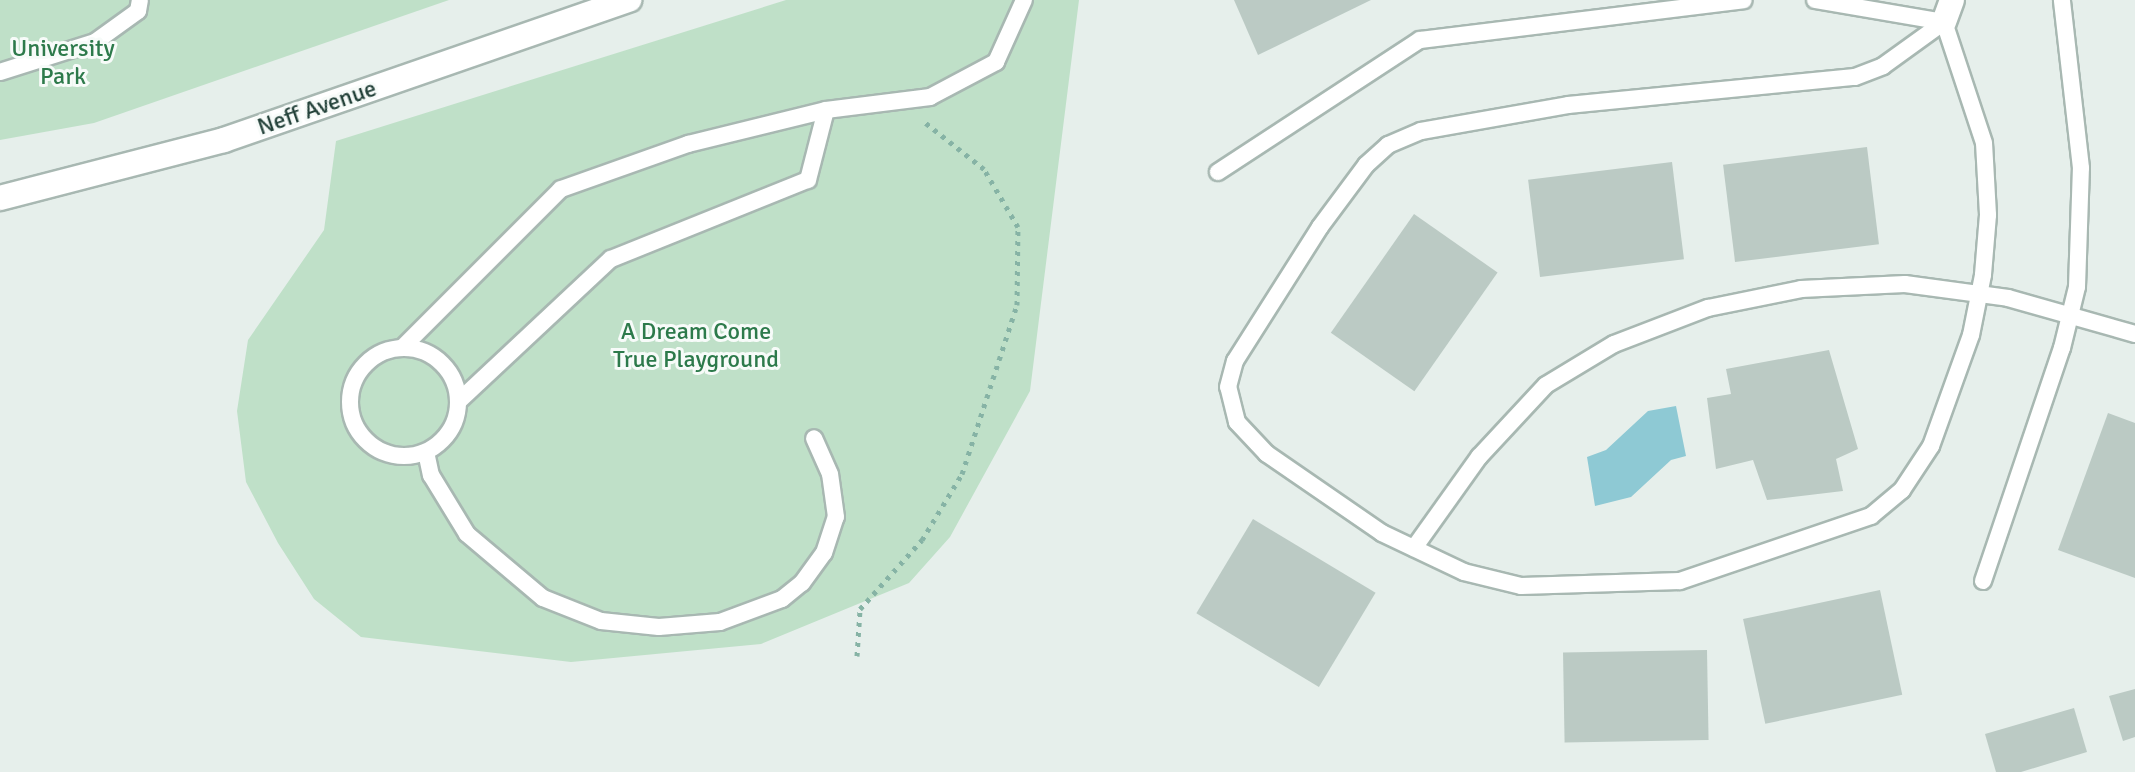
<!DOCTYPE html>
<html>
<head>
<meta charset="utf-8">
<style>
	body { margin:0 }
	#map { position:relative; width:2135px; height:772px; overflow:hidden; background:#e6efeb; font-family:Signika,sans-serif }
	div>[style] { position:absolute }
	.green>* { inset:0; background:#bfe0c8 }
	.water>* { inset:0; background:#8ec9d4 }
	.building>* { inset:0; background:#bbcac4; transform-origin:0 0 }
	.path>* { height:5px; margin-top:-2.5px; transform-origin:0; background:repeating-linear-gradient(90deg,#86b3a5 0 4px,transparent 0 10px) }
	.roads { filter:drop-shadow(2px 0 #a8b8b2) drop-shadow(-2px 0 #a8b8b2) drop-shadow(0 2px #a8b8b2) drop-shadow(0 -2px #a8b8b2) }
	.service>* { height:16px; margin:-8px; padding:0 8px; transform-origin:8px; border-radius:8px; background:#fff }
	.service>.ring { margin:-8px; padding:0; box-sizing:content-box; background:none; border:16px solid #fff; border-radius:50% }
	.minor>* { height:24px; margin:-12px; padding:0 12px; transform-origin:12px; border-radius:12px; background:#fff }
	.secondary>* { height:24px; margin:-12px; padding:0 12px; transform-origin:12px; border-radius:12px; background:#fff }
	span { translate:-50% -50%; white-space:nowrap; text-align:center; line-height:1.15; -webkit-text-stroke:6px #f7fbf9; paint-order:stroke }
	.park-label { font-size:24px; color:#2d7a4b }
	.street-label { font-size:24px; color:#24423a }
</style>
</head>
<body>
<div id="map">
	<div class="green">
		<i style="clip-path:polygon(0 0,449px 0,94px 123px,0 140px)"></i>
		<i style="clip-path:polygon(786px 0,1079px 0,1030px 391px,950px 537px,909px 583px,761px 644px,571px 662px,361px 637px,314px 599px,278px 543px,246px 482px,237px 411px,248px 340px,324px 230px,336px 141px)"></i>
	</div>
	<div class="water">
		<i style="clip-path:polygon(1676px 406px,1686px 456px,1671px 460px,1631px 497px,1595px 506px,1587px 457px,1606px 450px,1648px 411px)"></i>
	</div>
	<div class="building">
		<i style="clip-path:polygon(1234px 0,1371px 0,1258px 55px)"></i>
		<i style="left:1867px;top:147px;width:98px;height:145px;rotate:83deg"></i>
		<i style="left:1672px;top:162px;width:98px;height:145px;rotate:83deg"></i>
		<i style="left:1414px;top:214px;width:102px;height:145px;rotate:35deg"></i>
		<i style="clip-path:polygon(1829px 350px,1858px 449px,1836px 459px,1843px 491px,1767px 500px,1753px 460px,1716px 469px,1707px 398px,1731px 394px,1726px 369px)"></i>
		<i style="clip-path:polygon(2108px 413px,2135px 423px,2135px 578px,2058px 550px)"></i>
		<i style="left:1253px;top:519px;width:143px;height:110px;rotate:31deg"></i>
		<i style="left:1880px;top:590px;width:107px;height:140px;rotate:78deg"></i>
		<i style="left:1707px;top:650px;width:90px;height:144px;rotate:89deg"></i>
		<i style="clip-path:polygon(2135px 689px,2135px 737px,2123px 741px,2109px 696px)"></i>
		<i style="clip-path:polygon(2074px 708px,2087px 752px,2021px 772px,1996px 772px,1985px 734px)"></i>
	</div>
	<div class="path">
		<i style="left:857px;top:656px;width:47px;rotate:-86.3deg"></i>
		<i style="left:860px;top:609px;width:93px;rotate:-48.1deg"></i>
		<i style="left:922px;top:540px;width:77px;rotate:-58.8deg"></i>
		<i style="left:962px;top:474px;width:178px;rotate:-72deg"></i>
		<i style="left:1017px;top:305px;width:78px;rotate:-89.3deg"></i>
		<i style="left:1018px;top:227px;width:67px;rotate:-120.4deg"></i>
		<i style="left:984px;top:169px;width:79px;rotate:-141.7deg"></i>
	</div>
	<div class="roads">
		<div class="service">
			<i style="left:1815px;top:0;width:131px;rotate:9.7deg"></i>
			<i style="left:1944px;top:22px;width:127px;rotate:71.7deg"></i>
			<i style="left:1984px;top:143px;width:72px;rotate:86.8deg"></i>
			<i style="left:1988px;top:215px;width:60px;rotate:94.8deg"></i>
			<i style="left:1983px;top:275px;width:61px;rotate:101.3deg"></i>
			<i style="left:1971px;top:335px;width:118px;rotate:109.8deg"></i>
			<i style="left:1931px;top:446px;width:53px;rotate:123.4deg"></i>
			<i style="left:1902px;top:490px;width:40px;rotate:140deg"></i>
			<i style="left:1871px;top:516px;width:202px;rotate:161.2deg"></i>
			<i style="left:1680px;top:581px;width:159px;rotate:178.2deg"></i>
			<i style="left:1521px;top:586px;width:59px;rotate:-166.2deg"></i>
			<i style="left:1464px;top:572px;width:91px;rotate:-154.6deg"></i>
			<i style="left:1382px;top:533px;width:140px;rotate:-145.5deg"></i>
			<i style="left:1267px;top:454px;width:44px;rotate:-133.2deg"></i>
			<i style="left:1237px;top:422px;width:36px;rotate:-104deg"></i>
			<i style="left:1228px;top:387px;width:27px;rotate:-75deg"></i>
			<i style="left:1235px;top:361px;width:159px;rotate:-57.6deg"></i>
			<i style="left:1320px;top:227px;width:77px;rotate:-53.4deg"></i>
			<i style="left:1366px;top:165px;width:30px;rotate:-42deg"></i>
			<i style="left:1388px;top:145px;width:36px;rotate:-23deg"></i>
			<i style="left:1421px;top:131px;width:149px;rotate:-10deg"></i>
			<i style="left:1568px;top:105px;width:288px;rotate:-5.6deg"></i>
			<i style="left:1855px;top:77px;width:30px;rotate:-21deg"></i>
			<i style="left:1883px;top:66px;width:75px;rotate:-35.8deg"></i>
			<i style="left:0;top:72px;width:100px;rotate:-17.5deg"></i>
			<i style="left:95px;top:42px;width:53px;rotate:-35.8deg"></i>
			<i style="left:138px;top:11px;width:11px;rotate:-80deg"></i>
			<i style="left:1218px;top:172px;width:241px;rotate:-33.2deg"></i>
			<i style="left:1420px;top:40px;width:326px;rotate:-7deg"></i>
			<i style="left:403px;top:347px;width:223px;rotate:-45deg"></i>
			<i style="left:561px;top:189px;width:135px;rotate:-19.5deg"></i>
			<i style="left:688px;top:144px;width:142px;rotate:-13.8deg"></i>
			<i style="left:826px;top:110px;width:105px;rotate:-7.1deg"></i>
			<i style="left:930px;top:97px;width:75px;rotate:-27.9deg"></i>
			<i style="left:996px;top:62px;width:68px;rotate:-65.7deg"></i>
			<i class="ring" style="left:350px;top:348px;width:92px;height:92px"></i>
			<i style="left:459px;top:401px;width:208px;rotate:-43.1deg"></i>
			<i style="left:611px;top:259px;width:212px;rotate:-21.9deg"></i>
			<i style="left:808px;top:180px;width:72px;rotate:-75.6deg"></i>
			<i style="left:426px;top:452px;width:24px;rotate:78deg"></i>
			<i style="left:431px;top:475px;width:69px;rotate:58.6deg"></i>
			<i style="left:467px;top:534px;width:99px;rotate:40.1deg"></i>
			<i style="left:543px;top:598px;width:62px;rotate:21.6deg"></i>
			<i style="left:601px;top:621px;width:58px;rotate:5.9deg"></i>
			<i style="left:659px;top:627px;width:61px;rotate:-4.7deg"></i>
			<i style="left:720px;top:622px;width:66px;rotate:-20.4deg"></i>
			<i style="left:782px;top:599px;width:26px;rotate:-39deg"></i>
			<i style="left:802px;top:583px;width:37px;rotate:-54deg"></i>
			<i style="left:824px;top:553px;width:38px;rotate:-72deg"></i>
			<i style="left:836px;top:517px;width:43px;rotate:-97.9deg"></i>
			<i style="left:830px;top:474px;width:39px;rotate:-114deg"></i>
			<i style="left:1414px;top:548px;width:112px;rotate:-54.5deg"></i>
			<i style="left:1479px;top:457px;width:98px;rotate:-47.1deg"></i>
			<i style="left:1546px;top:385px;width:79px;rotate:-31.1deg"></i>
			<i style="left:1614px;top:344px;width:101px;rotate:-21deg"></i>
			<i style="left:1708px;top:308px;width:95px;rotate:-11.5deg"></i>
			<i style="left:1801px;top:289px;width:104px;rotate:-2.8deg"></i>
			<i style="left:1905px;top:284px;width:104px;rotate:7.7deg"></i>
			<i style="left:2008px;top:298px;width:132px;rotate:15.8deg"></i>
			<i style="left:1983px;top:581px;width:246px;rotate:-71.3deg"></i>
			<i style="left:2062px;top:348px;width:63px;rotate:-76.2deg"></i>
			<i style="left:2077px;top:287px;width:119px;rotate:-88.1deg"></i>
			<i style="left:2081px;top:168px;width:169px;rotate:-96.5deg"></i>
		</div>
		<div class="minor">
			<i style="left:1944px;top:22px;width:23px;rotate:-70deg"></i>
		</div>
		<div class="secondary">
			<i style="left:0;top:198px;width:231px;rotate:-14.5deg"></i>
			<i style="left:224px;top:140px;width:429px;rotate:-19.1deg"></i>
		</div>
	</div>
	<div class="park-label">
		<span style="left:63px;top:63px">University<br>Park</span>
		<span style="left:696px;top:346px">A Dream Come<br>True Playground</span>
	</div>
	<div class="street-label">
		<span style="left:317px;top:108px;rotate:-19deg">Neff Avenue</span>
	</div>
</div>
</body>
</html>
